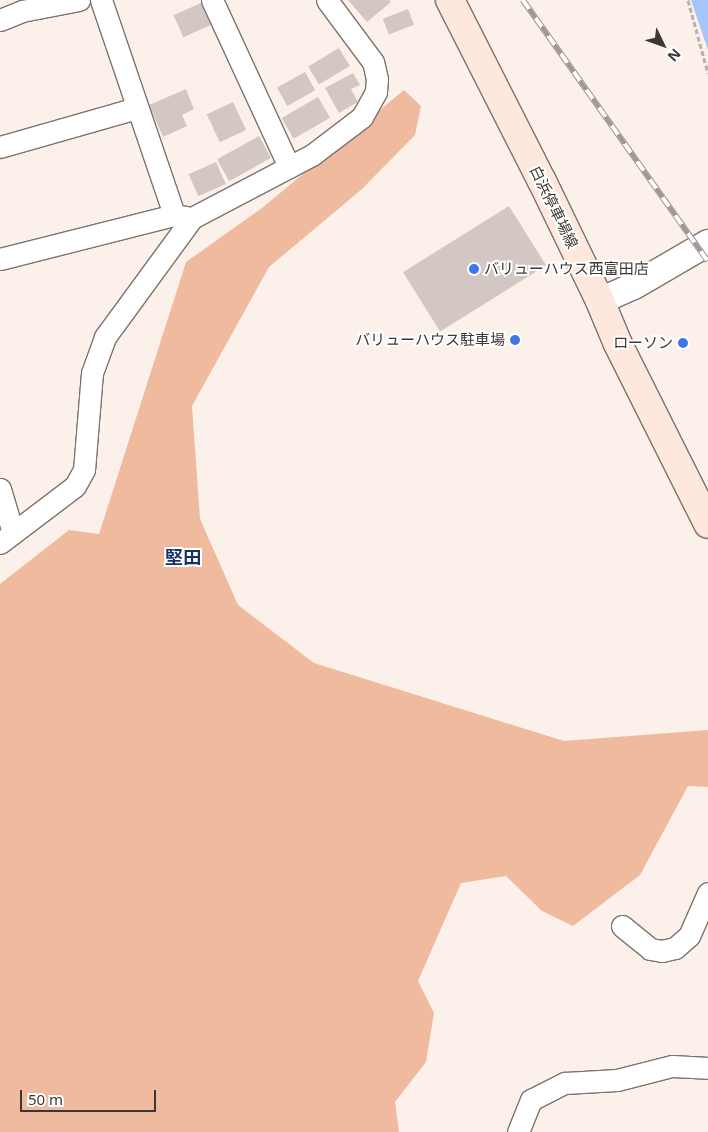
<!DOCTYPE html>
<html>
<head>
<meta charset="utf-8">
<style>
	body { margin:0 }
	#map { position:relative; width:708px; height:1132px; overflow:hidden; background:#fcf0eb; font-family:"Noto Sans","Noto Sans JP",sans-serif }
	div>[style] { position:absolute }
	.green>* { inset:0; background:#f0ba9f }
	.water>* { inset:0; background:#a5c4fa }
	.building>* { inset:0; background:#d2c7c2; transform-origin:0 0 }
	.path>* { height:3px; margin-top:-1.5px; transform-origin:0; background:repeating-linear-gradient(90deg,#bab0ac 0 5px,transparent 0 7.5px) }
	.roads { filter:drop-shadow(1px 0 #7c736e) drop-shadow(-1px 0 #7c736e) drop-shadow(0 1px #7c736e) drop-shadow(0 -1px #7c736e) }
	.minor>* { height:21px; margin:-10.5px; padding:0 10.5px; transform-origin:10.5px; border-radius:10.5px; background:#fff }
	.tertiary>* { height:26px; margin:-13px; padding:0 13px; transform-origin:13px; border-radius:13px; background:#fff }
	.secondary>* { height:28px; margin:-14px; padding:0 14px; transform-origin:14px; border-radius:14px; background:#fee8de }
	.rail>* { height:5.5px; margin-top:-2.75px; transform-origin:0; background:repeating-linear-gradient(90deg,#fff 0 11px,#9f9793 0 22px); box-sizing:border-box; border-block:1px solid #9f9793 }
	.dots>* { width:14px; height:14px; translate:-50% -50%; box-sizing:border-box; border:2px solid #fff; border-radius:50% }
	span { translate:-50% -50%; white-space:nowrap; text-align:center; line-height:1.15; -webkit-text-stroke:4px #fff; paint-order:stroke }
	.street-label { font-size:15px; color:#3c3735 }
	.poi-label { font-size:15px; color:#3c3735 }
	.left { translate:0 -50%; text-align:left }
	.right { translate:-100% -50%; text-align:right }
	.quarter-label { font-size:18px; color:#163167; font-weight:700 }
	.north { position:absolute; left:638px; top:20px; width:50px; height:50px; -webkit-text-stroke:4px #fff; paint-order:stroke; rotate:132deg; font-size:14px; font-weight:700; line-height:20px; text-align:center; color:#3c3735 }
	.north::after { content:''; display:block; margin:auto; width:18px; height:22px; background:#3c3735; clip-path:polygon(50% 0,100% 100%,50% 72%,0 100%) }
	.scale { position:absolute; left:20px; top:1090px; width:136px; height:22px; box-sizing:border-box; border:2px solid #3c3735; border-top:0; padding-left:6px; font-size:15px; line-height:18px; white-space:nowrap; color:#3c3735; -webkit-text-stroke:4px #fff; paint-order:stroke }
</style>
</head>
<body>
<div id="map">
	<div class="green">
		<i style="clip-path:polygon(404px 90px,421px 106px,415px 135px,362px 189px,269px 267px,192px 406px,200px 519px,238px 605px,314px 663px,564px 741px,708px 730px,708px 787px,688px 786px,640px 875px,573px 926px,542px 911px,506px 876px,461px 883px,418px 981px,434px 1013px,426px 1062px,395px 1102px,399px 1132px,0 1132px,0 584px,69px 530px,99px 534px,186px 262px,262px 208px)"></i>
	</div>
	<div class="water">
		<i style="clip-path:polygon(691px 0,708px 0,708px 50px)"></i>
	</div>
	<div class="building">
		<i style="clip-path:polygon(348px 0,389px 0,391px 2px,367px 22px)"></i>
		<i style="left:201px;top:3px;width:24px;height:30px;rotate:66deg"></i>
		<i style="left:408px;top:9px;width:17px;height:27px;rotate:69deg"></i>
		<i style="left:339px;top:48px;width:21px;height:36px;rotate:59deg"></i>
		<i style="left:305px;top:72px;width:21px;height:32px;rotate:61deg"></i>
		<i style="clip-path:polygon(353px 73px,360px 85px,351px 89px,358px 102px,339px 113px,325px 88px)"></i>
		<i style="clip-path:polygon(186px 89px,194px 109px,182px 115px,187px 126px,163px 137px,149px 105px)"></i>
		<i style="left:318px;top:97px;width:24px;height:42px;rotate:60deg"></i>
		<i style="left:233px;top:102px;width:31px;height:29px;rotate:65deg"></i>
		<i style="left:259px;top:136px;width:25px;height:48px;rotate:61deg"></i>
		<i style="left:216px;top:162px;width:24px;height:30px;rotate:66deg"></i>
		<i style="left:509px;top:206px;width:70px;height:125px;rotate:58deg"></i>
	</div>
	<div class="path">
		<i style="left:688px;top:0;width:76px;rotate:74.7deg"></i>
	</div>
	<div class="roads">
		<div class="minor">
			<i style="left:101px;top:0;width:227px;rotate:71.2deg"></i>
			<i style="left:212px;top:0;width:184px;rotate:65.2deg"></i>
			<i style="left:0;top:20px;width:24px;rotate:-22deg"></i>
			<i style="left:22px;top:11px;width:58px;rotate:-10.9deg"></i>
			<i style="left:0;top:147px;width:142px;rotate:-15.9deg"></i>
			<i style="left:0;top:259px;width:179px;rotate:-14.2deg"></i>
			<i style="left:174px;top:215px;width:13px;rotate:9deg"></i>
			<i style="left:0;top:489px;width:46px;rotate:73.5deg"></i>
			<i style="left:0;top:543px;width:94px;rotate:-37.2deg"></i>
			<i style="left:75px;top:486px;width:18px;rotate:-61deg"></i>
			<i style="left:84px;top:470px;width:97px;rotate:-85.3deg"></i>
			<i style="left:92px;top:373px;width:38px;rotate:-70deg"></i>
			<i style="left:105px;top:337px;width:147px;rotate:-53.8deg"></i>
			<i style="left:192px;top:218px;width:136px;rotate:-27.7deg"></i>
			<i style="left:312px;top:155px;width:63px;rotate:-37.2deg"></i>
			<i style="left:362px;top:117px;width:29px;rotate:-61deg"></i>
			<i style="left:376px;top:92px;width:13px;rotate:-86deg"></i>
			<i style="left:377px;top:79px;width:17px;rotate:-103deg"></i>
			<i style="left:373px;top:62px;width:77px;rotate:-126.6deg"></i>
			<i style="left:622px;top:926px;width:36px;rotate:39deg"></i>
			<i style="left:650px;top:949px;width:12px;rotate:9deg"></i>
			<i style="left:662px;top:951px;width:13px;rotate:-13deg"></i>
			<i style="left:675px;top:948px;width:18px;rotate:-41deg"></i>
			<i style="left:689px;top:936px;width:47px;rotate:-66.2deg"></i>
			<i style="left:518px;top:1132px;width:35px;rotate:-68deg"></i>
			<i style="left:531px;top:1100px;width:38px;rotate:-27deg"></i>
			<i style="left:565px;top:1083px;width:52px;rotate:-3.3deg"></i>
			<i style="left:617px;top:1080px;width:57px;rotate:-14.3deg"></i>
			<i style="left:672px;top:1066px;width:36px;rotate:3deg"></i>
		</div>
		<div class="tertiary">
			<i style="left:600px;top:301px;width:37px;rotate:-24deg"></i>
			<i style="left:634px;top:286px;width:86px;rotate:-30.2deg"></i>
		</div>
		<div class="secondary">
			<i style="left:450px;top:0;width:203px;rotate:63.1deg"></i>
			<i style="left:542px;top:181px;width:133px;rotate:64.2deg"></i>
			<i style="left:600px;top:301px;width:47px;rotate:67.3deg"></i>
			<i style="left:618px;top:344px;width:201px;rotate:63.4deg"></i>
		</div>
	</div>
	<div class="rail">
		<i style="left:523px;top:0;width:320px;rotate:54.7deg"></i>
	</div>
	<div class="dots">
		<i style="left:474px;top:269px;background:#3d76e6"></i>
		<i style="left:515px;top:340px;background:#3d76e6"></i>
		<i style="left:683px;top:343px;background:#3d76e6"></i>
	</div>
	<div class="street-label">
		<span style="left:554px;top:207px;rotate:64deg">白浜停車場線</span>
	</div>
	<div class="poi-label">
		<span class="left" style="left:484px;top:269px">バリューハウス西富田店</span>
		<span class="right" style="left:505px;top:340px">バリューハウス駐車場</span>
		<span class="right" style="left:673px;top:343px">ローソン</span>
	</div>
	<div class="quarter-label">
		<span style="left:183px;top:557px">堅田</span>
	</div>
	<div class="north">N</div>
	<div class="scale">50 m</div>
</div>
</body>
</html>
